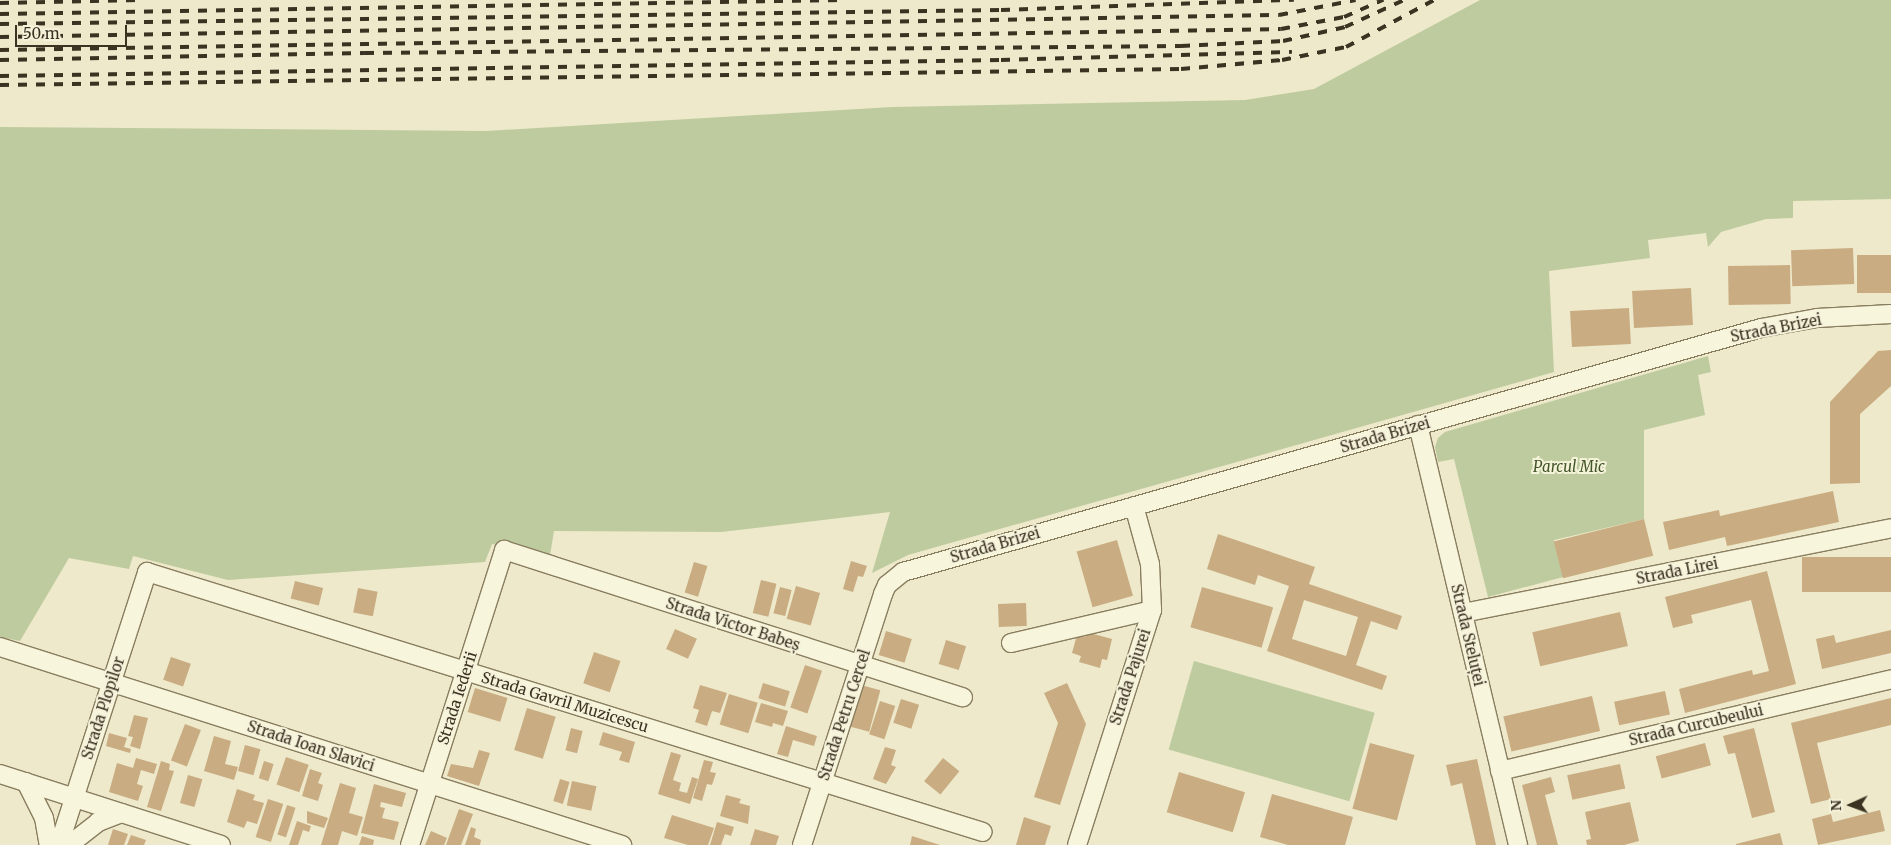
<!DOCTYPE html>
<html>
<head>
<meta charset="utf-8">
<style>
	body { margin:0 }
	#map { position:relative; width:1891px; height:845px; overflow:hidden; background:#ede9ca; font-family:Merriweather,serif }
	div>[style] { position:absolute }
	.green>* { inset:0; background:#becb9e; transform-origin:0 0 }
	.building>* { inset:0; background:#c9ac82; transform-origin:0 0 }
	.roads { filter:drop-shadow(1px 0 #897d5f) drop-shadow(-1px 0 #897d5f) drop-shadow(0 1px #897d5f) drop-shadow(0 -1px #897d5f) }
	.minor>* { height:18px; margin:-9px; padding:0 9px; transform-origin:9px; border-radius:9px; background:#f8f5dd }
	.rail>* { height:4px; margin-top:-2px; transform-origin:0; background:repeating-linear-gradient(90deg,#3b3222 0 9px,transparent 0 18px) }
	span { translate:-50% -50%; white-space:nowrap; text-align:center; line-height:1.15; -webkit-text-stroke:4px #f5f2da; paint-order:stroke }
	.street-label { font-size:15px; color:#3b3222 }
	.park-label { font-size:15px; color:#435629; font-style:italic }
	.north { position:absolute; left:1826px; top:780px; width:50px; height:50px; -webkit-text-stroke:4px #f5f2da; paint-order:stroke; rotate:268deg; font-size:14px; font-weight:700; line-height:20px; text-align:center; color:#3b3222 }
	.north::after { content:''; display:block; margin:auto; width:18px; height:22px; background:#3b3222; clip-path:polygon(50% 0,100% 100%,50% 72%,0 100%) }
	.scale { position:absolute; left:15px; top:25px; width:112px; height:22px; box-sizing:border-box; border:2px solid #3b3222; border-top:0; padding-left:6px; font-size:15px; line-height:18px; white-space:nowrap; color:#3b3222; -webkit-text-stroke:4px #f5f2da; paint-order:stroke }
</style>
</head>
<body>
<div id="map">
	<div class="green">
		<i style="clip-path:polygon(1480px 0,1891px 0,1891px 199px,1793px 201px,1793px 218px,1766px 219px,1721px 232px,1708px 247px,1706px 233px,1648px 240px,1650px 258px,1549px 271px,1554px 372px,908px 555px,872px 573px,890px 512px,721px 532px,554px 531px,550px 555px,492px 544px,485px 562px,228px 580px,133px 556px,129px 569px,69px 558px,20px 641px,0 637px,0 127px,486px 131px,892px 107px,1245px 100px,1314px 89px)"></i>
		<i style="clip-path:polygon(1708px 356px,1711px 372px,1698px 375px,1705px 415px,1644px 430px,1644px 519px,1554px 540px,1563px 577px,1488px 597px,1454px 459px,1438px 462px,1435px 447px,1438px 438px,1445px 432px)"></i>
		<i style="left:1194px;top:661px;width:188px;height:92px;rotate:16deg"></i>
	</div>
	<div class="building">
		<i style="left:1853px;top:248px;width:36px;height:62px;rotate:88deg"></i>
		<i style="left:1891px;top:255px;width:38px;height:34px;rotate:90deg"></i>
		<i style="left:1790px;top:265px;width:39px;height:62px;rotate:89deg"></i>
		<i style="left:1691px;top:288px;width:37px;height:59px;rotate:87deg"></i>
		<i style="left:1629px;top:308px;width:36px;height:59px;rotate:87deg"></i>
		<i style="clip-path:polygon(1891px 350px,1891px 386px,1860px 414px,1860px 483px,1830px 484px,1830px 402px,1878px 351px)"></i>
		<i style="clip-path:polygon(1833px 491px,1839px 522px,1727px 546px,1725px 537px,1669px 550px,1663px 522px,1719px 510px,1720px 516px)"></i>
		<i style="left:1644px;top:519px;width:38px;height:93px;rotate:76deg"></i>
		<i style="clip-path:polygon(evenodd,1218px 534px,1315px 567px,1309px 584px,1402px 616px,1397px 630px,1371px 621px,1356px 665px,1387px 676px,1382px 690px,1267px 651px,1289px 586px,1258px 575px,1255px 585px,1207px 569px,1218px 534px,1304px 600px,1358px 617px,1346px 656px,1292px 639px,1304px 600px)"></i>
		<i style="left:1117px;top:540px;width:58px;height:42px;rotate:74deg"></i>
		<i style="left:1891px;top:557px;width:35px;height:89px;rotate:90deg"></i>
		<i style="clip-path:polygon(851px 561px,867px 566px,863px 577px,858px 576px,853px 592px,843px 589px)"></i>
		<i style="left:694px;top:562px;width:14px;height:32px;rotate:17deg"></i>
		<i style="clip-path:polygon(1767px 571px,1796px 684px,1685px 713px,1679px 689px,1752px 670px,1753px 675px,1769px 671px,1751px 600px,1691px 615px,1693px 623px,1673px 628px,1665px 597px)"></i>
		<i style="left:761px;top:580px;width:16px;height:34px;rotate:14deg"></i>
		<i style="left:295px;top:581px;width:29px;height:18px;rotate:14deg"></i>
		<i style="left:796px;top:586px;width:25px;height:34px;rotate:16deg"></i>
		<i style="left:780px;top:587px;width:12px;height:27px;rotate:14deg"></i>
		<i style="left:1202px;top:587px;width:74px;height:42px;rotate:16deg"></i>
		<i style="left:358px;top:588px;width:20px;height:25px;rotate:11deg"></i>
		<i style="left:1026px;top:603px;width:23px;height:28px;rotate:88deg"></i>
		<i style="left:1620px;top:612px;width:35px;height:90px;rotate:77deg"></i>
		<i style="left:675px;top:629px;width:24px;height:22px;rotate:24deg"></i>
		<i style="clip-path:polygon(1891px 630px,1891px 653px,1822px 669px,1816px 639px,1834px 635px,1836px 643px)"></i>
		<i style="left:886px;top:631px;width:27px;height:25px;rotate:17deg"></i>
		<i style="clip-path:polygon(1086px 632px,1112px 639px,1107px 660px,1102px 659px,1100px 668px,1079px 662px,1081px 656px,1072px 653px,1077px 635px,1085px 637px)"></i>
		<i style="left:946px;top:640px;width:21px;height:25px;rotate:17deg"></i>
		<i style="left:594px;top:652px;width:28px;height:33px;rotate:19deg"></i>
		<i style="left:171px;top:657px;width:21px;height:24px;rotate:19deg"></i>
		<i style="left:805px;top:665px;width:18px;height:45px;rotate:19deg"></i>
		<i style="left:763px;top:683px;width:28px;height:16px;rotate:17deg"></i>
		<i style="clip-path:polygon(1067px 683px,1086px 724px,1060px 805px,1034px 797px,1058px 723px,1044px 693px)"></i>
		<i style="clip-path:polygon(700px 685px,727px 693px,720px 713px,712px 711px,707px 726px,695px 722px,699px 710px,693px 708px)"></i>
		<i style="left:861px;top:685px;width:20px;height:43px;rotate:15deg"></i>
		<i style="left:475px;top:688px;width:34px;height:25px;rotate:17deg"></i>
		<i style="left:1665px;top:691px;width:24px;height:52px;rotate:78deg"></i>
		<i style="left:729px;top:694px;width:30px;height:32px;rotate:17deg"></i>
		<i style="left:1592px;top:696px;width:36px;height:91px;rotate:77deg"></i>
		<i style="clip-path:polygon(1891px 698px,1891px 725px,1817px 743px,1831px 799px,1811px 804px,1791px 723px)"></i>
		<i style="left:901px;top:699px;width:19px;height:25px;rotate:18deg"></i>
		<i style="left:880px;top:701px;width:16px;height:35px;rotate:18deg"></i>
		<i style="clip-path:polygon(761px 703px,788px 711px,783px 726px,773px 723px,772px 727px,755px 722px)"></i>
		<i style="left:527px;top:708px;width:30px;height:44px;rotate:17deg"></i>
		<i style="clip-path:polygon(134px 715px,148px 718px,140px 749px,130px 746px,133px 737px,128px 736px)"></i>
		<i style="left:185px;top:724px;width:17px;height:39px;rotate:21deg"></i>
		<i style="clip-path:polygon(786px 726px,817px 736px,814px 746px,793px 740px,788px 757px,777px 754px)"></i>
		<i style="left:571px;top:728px;width:12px;height:23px;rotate:14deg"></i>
		<i style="clip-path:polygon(1754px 728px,1775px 812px,1752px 818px,1735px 753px,1728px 754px,1723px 736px)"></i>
		<i style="clip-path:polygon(603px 732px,635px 742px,629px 763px,619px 760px,622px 752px,599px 745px)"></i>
		<i style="clip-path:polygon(109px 733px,127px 738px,124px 747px,131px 749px,130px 753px,106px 746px)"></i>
		<i style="clip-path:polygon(214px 736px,231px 741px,225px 764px,238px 767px,234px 780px,204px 771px)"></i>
		<i style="left:1370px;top:743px;width:46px;height:68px;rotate:15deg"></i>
		<i style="left:1705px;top:743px;width:23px;height:51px;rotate:75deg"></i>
		<i style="left:245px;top:745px;width:16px;height:27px;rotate:15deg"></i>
		<i style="clip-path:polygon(885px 747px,896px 750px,891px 765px,896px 767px,886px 784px,873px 779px)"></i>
		<i style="clip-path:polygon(479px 750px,490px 753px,479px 786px,447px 776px,451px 764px,473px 768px)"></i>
		<i style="clip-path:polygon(671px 752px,681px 755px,673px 780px,681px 783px,679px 791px,687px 793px,692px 777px,698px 779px,690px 804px,658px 794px)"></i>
		<i style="left:286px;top:757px;width:24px;height:29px;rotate:19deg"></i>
		<i style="clip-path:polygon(136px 758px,157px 764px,154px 774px,141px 770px,137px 784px,143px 786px,138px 801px,109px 792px,117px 763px,133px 768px)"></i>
		<i style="left:943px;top:758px;width:21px;height:30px;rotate:39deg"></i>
		<i style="clip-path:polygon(1477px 759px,1496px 845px,1476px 845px,1462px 783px,1451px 786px,1446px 765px)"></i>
		<i style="clip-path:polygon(704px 760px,713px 762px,710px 772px,716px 773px,712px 785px,707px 784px,702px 801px,693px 798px)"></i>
		<i style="clip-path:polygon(161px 761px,170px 764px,169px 770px,174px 771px,161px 811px,147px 807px)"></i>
		<i style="left:264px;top:761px;width:10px;height:18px;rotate:17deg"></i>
		<i style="left:1620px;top:764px;width:25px;height:54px;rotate:78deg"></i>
		<i style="clip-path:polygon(310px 769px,322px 773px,318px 783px,323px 785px,318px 801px,302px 796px)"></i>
		<i style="left:1179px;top:772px;width:69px;height:42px;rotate:17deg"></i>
		<i style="left:188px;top:775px;width:15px;height:29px;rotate:16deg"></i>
		<i style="clip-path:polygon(1551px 777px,1555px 792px,1545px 795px,1558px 845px,1537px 845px,1522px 785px)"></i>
		<i style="left:560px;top:779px;width:10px;height:23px;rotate:17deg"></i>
		<i style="left:572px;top:781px;width:25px;height:25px;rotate:12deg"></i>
		<i style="clip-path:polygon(340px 783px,356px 788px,349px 813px,363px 817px,357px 836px,342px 831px,338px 845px,321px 845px)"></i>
		<i style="clip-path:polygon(374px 784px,406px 793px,402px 807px,381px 802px,380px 807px,385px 808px,382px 818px,399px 822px,394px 840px,361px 833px)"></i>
		<i style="clip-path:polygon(237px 789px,255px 795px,253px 800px,264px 803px,257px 824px,247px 821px,244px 828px,227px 822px)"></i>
		<i style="clip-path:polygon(1272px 794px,1353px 817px,1345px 845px,1288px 845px,1260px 837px)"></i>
		<i style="clip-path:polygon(726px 795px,741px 799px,739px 803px,750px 806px,748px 824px,720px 816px)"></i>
		<i style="left:268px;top:799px;width:16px;height:40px;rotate:18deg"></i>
		<i style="clip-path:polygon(1630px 802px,1639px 841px,1624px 845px,1587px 845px,1586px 840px,1591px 839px,1585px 812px)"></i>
		<i style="left:287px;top:805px;width:9px;height:31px;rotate:18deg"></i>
		<i style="clip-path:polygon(459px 809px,473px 814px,461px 845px,446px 845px)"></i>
		<i style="clip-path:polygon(1880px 810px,1885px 831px,1818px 845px,1812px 819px,1831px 814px,1833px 822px)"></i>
		<i style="clip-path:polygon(307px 811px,328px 818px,324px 828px,307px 823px)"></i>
		<i style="clip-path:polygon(672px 815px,714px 828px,708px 845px,688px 845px,664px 838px)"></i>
		<i style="clip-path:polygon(1024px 817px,1051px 826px,1045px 845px,1016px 845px)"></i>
		<i style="clip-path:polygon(297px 821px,311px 826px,309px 832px,303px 830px,298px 845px,289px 845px)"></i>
		<i style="clip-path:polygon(717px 822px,734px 827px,731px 836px,725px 834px,721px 845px,710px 845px)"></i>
		<i style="clip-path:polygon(471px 827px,476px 829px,474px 837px,481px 840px,480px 845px,465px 845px)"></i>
		<i style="clip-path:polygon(113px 829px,128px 834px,124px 845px,108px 845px)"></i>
		<i style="clip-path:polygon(755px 829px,779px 836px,776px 845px,750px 845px)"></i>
		<i style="clip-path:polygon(431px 831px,447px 838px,444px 845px,425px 845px)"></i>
		<i style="clip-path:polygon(1780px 833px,1783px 845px,1736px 845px,1736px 844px)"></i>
		<i style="clip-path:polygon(131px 835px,146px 840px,144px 845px,127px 845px)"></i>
		<i style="clip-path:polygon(362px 836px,374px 840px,373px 845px,359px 845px)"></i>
		<i style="clip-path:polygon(912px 836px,940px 845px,910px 845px)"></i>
	</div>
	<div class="roads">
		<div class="minor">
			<i style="left:1418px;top:425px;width:432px;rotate:76.6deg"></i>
			<i style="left:1463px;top:613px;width:436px;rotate:-11.2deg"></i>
			<i style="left:1011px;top:643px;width:145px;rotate:-13.2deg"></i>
			<i style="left:0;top:647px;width:653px;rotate:17.66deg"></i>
			<i style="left:1500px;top:771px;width:402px;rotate:-13.2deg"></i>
			<i style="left:0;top:774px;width:232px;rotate:17.8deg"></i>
			<i style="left:26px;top:782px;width:40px;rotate:63.4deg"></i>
			<i style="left:44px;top:818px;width:27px;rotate:80deg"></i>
			<i style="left:59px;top:845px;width:287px;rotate:-72.1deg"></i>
			<i style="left:147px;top:572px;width:875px;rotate:17.28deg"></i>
			<i style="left:69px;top:845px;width:37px;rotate:-38deg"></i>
			<i style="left:98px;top:822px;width:25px;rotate:-21deg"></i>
			<i style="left:410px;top:845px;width:310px;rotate:-72.3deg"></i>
			<i style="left:504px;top:550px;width:482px;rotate:17.8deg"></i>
			<i style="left:802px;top:845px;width:264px;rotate:-72.1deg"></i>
			<i style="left:883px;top:594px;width:10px;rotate:-66deg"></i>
			<i style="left:887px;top:585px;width:21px;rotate:-39deg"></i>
			<i style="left:903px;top:572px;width:892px;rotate:-15.87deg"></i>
			<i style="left:1761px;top:328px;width:57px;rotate:-10.1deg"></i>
			<i style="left:1817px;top:318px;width:74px;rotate:-3.1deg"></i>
			<i style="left:1077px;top:845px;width:247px;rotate:-72.3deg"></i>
			<i style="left:1152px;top:610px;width:46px;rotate:-92.5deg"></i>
			<i style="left:1150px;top:564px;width:60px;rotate:-105.4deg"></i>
		</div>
	</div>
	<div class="rail">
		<i style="left:0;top:3px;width:140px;rotate:-1.2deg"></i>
		<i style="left:0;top:14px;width:845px;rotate:-0.95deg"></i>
		<i style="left:0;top:24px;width:1001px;rotate:-0.8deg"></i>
		<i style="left:1001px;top:10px;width:293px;rotate:-2deg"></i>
		<i style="left:0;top:37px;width:1279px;rotate:-0.99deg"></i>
		<i style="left:1279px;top:15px;width:78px;rotate:-11deg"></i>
		<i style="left:0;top:50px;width:1281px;rotate:-0.94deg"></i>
		<i style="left:1281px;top:29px;width:64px;rotate:-10.8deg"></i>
		<i style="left:1344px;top:17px;width:43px;rotate:-23.6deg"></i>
		<i style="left:0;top:60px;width:365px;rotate:-1.1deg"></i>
		<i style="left:365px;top:53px;width:816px;rotate:-0.49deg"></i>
		<i style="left:1181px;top:46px;width:102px;rotate:-2.8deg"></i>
		<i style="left:1283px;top:41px;width:64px;rotate:-12.7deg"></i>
		<i style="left:1345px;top:27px;width:65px;rotate:-24.6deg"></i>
		<i style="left:0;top:76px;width:1001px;rotate:-0.92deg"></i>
		<i style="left:1001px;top:60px;width:291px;rotate:-1.6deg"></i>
		<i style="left:0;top:85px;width:1181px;rotate:-0.78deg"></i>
		<i style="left:1181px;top:69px;width:101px;rotate:-5.1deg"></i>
		<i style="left:1282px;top:60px;width:65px;rotate:-11.5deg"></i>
		<i style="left:1346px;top:47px;width:100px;rotate:-28.1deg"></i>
	</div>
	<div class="street-label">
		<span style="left:1776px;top:328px;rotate:-11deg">Strada Brizei</span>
		<span style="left:1385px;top:435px;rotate:-16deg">Strada Brizei</span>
		<span style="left:995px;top:545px;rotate:-16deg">Strada Brizei</span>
		<span style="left:1677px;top:571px;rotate:-11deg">Strada Lirei</span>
		<span style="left:733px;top:624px;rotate:18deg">Strada Victor Babeș</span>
		<span style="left:1468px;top:635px;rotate:77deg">Strada Steluței</span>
		<span style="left:1130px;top:677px;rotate:-72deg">Strada Pajurei</span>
		<span style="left:457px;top:698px;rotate:-72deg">Strada Iederii</span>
		<span style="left:565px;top:702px;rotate:17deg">Strada Gavril Muzicescu</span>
		<span style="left:103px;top:708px;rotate:-72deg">Strada Plopilor</span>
		<span style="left:844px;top:715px;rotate:-72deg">Strada Petru Cercel</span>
		<span style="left:1696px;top:725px;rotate:-13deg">Strada Curcubeului</span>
		<span style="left:311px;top:746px;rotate:18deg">Strada Ioan Slavici</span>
	</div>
	<div class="park-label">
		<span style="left:1569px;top:467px">Parcul Mic</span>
	</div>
	<div class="north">N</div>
	<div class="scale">50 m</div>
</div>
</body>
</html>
